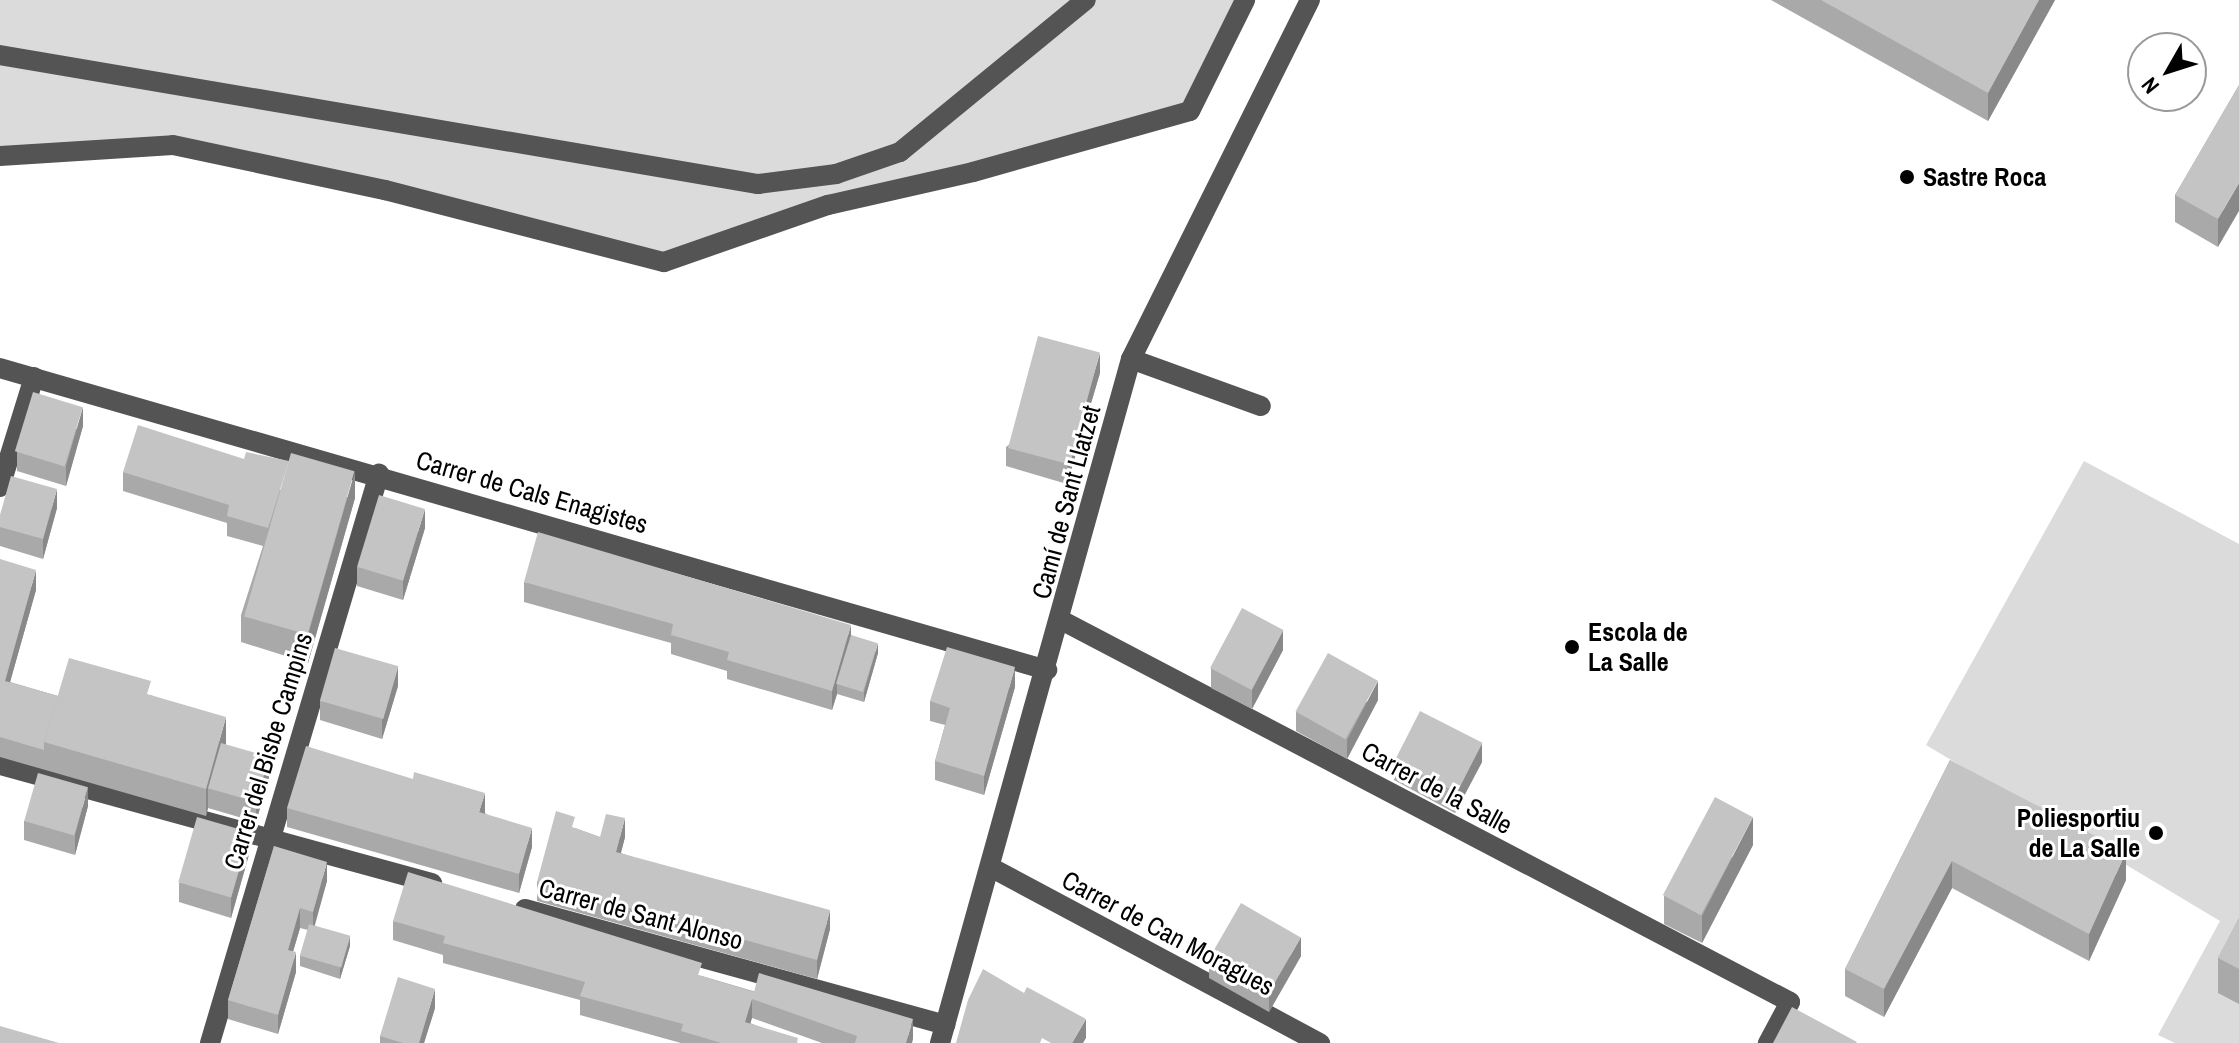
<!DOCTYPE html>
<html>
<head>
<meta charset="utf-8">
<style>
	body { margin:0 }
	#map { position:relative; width:2239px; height:1043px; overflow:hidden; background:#fff; font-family:"Archivo Narrow",sans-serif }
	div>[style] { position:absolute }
	.green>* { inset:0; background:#dbdbdb }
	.minor>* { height:20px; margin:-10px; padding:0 10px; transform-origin:10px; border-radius:10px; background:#545454 }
	.wall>* { inset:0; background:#a9a9a9 }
	.shaded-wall>* { inset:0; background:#898989 }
	.building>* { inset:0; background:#c4c4c4; transform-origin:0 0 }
	.dots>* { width:22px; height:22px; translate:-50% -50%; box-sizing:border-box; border:4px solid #fff; border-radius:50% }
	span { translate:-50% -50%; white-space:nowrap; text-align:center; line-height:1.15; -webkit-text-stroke:6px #fff; paint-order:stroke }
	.poi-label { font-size:26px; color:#000; font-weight:700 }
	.left { translate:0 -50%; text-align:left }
	.right { translate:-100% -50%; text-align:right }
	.street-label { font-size:26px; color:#000 }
	.north { position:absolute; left:2127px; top:32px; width:80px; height:80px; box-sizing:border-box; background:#fff; border:2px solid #999; border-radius:50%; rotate:231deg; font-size:22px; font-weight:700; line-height:32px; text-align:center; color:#000 }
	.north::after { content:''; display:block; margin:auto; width:28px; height:36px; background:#000; clip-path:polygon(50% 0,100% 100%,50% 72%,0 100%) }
</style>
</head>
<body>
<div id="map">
	<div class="green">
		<i style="clip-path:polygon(0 0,1245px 0,1190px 111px,664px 262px,173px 145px,0 159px)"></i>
		<i style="clip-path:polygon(2084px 461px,2239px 544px,2239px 1043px,2175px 1043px,2158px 1035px,2220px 921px,1926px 745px)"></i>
	</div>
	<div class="minor">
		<i style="left:0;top:55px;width:769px;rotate:9.66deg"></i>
		<i style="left:758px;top:184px;width:79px;rotate:-7.3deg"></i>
		<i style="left:836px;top:174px;width:68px;rotate:-19deg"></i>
		<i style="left:900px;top:152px;width:240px;rotate:-39.3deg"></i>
		<i style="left:0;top:156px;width:173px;rotate:-3.6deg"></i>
		<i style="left:173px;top:145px;width:217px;rotate:12deg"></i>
		<i style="left:385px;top:190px;width:288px;rotate:14.5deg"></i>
		<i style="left:664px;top:262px;width:174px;rotate:-19.2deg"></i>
		<i style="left:828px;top:205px;width:149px;rotate:-12.8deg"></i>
		<i style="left:973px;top:172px;width:225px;rotate:-15.7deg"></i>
		<i style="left:1190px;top:111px;width:124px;rotate:-63.6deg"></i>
		<i style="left:1131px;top:359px;width:138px;rotate:19.9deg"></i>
		<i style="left:0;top:368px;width:1090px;rotate:16.09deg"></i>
		<i style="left:0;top:487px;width:115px;rotate:-72.8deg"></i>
		<i style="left:1061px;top:620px;width:823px;rotate:27.65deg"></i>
		<i style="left:1790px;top:1002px;width:47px;rotate:118.2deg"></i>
		<i style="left:0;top:765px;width:448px;rotate:15.3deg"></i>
		<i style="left:992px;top:868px;width:372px;rotate:28.1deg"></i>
		<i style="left:525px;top:909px;width:436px;rotate:15.4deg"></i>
		<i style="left:210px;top:1043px;width:594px;rotate:-73.46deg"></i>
		<i style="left:940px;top:1043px;width:710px;rotate:-74.4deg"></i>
		<i style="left:1131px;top:359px;width:401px;rotate:-63.5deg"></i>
	</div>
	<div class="wall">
		<i style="clip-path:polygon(1771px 0,2055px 0,1988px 121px)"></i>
		<i style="clip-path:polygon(2239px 85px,2218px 247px,2175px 222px,2175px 195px)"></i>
		<i style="clip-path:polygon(1100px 373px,1067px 484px,1006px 466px,1006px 447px)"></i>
		<i style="clip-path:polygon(83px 426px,66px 486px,17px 471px,17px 452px)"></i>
		<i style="clip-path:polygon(123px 472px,355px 498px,308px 663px,241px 642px,241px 615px,263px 546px,227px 536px,227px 523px,123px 491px)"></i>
		<i style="clip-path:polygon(57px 508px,43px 559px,0 546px,0 515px)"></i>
		<i style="clip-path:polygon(425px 528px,403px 600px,357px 586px,357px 567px)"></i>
		<i style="clip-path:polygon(0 559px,36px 590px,10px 682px,58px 696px,151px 695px,226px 745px,269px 777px,256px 822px,208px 808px,206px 816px,0 757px)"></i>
		<i style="clip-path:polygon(524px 582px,851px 635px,878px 653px,864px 702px,837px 694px,832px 710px,727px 679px,727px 671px,671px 654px,671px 643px,524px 602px)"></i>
		<i style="clip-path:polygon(1283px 650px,1252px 709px,1211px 688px,1211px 668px)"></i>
		<i style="clip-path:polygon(398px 686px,382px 739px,320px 720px,320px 701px)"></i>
		<i style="clip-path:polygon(1015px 687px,984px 795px,935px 780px,935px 761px,945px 725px,930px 721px,930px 701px)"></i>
		<i style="clip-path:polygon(1378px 700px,1347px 759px,1296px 731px,1296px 712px)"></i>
		<i style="clip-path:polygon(1950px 760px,2126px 880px,2089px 961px,1952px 888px,1884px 1017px,1845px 996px,1845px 969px)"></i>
		<i style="clip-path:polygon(1394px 761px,1482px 762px,1455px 813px,1394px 780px)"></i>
		<i style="clip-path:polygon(88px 806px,75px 855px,24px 840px,24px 821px)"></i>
		<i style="clip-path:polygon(287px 808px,485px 813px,532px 847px,519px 893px,287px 827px)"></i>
		<i style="clip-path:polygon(575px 828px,600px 837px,625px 837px,621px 853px,830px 929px,817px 979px,537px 901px,537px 882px)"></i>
		<i style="clip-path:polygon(1753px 845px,1702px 943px,1664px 924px,1664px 896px)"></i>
		<i style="clip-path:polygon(274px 846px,327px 881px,314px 925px,350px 946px,340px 979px,300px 966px,300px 956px,308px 930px,300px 928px,293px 951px,296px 972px,278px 1034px,228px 1019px,228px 1000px)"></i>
		<i style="clip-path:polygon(250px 851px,231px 918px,179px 902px,179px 883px)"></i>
		<i style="clip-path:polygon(2239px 918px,2239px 1004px,2218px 993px,2218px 958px)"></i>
		<i style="clip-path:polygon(393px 921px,702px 976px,913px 1038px,912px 1043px,822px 1043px,752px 1018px,750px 1023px,798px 1043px,681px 1043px,580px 1015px,580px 1000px,443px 963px,443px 955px,393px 940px)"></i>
		<i style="clip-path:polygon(1301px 956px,1269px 1012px,1209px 978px,1209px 959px)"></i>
		<i style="clip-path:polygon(435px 1008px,424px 1043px,380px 1043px,380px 1036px)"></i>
	</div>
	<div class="shaded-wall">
		<i style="clip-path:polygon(2039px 0,2055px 0,1988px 121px,1988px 93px)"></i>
		<i style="clip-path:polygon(2239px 183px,2239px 211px,2218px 247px,2218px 219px)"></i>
		<i style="clip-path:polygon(1100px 353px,1100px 373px,1067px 484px,1067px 465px)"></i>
		<i style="clip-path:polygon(83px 407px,83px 426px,66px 486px,66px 466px)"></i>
		<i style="clip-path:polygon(355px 471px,355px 498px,308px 663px,308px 635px)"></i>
		<i style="clip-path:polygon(57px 489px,57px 508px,43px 559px,43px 539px)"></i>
		<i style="clip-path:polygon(425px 509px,425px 528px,403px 600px,403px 581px)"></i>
		<i style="clip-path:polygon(36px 570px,36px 590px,5px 700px,5px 681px)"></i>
		<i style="clip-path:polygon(851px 625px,851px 645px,837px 684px,837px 694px,832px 710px,832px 691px)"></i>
		<i style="clip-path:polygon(1283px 630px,1283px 650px,1252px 709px,1252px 690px)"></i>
		<i style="clip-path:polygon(878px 643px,878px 653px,864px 702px,864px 692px)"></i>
		<i style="clip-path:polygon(398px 666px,398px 686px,382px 739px,382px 720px)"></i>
		<i style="clip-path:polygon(1015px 667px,1015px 687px,984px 795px,984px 776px)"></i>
		<i style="clip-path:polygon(1378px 681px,1378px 700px,1347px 759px,1347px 740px)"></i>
		<i style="clip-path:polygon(226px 717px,226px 745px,208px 788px,208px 808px,206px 816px,206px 789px)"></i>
		<i style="clip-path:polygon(1482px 743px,1482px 762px,1455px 813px,1455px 794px)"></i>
		<i style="clip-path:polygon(269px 757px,269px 777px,256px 822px,256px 802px)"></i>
		<i style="clip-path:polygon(88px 787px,88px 806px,75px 855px,75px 835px)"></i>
		<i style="clip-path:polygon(485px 793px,485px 813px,479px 831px,479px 812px)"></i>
		<i style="clip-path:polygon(1753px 817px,1753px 845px,1702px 943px,1702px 916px)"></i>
		<i style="clip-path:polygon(625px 818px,625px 837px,616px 871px,616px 852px)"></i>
		<i style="clip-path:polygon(532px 828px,532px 847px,519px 893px,519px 874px)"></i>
		<i style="clip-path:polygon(250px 832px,250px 851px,231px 918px,231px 898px)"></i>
		<i style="clip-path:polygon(2126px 852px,2126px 880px,2089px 961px,2089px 934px)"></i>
		<i style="clip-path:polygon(1952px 861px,1952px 888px,1884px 1017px,1884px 989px)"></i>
		<i style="clip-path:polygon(327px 862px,327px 881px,313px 932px,313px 912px)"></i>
		<i style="clip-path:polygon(300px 908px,300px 928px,288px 969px,288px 950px)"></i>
		<i style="clip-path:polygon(830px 910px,830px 929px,817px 979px,817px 960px)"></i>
		<i style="clip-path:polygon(350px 936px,350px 946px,340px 979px,340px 969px)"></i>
		<i style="clip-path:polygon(1301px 937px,1301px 956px,1269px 1012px,1269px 993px)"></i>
		<i style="clip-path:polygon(296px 952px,296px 972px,278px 1034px,278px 1015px)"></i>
		<i style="clip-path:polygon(435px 989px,435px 1008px,424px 1043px,419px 1043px)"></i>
		<i style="clip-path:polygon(752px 999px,752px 1018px,745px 1041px,745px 1022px)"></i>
		<i style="clip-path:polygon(913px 1019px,913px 1038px,912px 1043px,906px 1043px)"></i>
		<i style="clip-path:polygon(1086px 1019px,1086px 1038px,1083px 1043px,1072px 1043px)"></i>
	</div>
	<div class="building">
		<i style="clip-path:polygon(1821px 0,2039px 0,1988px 93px)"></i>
		<i style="clip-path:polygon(2239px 85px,2239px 183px,2218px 219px,2175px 195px)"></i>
		<i style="left:1038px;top:336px;width:64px;height:116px;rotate:15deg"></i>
		<i style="left:33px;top:392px;width:52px;height:62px;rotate:17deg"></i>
		<i style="clip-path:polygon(138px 425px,244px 459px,246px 452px,289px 461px,268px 528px,227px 516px,229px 505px,123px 472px)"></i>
		<i style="left:291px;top:453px;width:66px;height:170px;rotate:16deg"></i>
		<i style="clip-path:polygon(11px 476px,57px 489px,43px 539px,0 527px,0 515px)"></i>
		<i style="left:379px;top:495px;width:48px;height:75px;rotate:17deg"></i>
		<i style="clip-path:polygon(538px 532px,851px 625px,832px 691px,727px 660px,729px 652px,671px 635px,673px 624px,524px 582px)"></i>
		<i style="clip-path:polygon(0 559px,36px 570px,5px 681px,58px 696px,44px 742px,44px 750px,0 737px)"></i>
		<i style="left:1242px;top:608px;width:47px;height:68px;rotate:28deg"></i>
		<i style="left:851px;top:635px;width:28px;height:51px;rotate:17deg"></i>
		<i style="clip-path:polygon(947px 647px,1015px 667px,984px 776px,935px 761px,950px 708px,930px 701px)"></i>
		<i style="left:335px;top:648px;width:66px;height:55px;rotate:16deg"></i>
		<i style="left:1328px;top:653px;width:57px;height:67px;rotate:29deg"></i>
		<i style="clip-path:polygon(69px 658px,151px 681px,147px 694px,226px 717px,206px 789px,44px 742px)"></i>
		<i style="left:1420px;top:711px;width:70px;height:56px;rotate:27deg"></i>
		<i style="left:221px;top:743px;width:50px;height:47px;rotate:16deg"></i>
		<i style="clip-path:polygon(306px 746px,413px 779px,414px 772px,485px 793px,479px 812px,532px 828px,519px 874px,287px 808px)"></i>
		<i style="clip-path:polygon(1950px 760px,2126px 852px,2089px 934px,1952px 861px,1884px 989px,1845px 969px)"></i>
		<i style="left:38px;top:773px;width:52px;height:50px;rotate:16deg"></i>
		<i style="left:1715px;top:797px;width:43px;height:111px;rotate:28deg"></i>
		<i style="clip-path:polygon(556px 811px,575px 817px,572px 827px,600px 837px,606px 814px,625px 818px,616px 852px,830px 910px,817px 960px,537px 882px)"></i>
		<i style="left:197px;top:817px;width:55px;height:68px;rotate:16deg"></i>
		<i style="clip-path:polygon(274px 846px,327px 862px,313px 912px,300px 908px,288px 950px,296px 952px,278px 1015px,228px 1000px)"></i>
		<i style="clip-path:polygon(408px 872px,702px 963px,698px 975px,754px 992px,759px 973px,913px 1019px,906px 1043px,855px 1043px,857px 1036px,752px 999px,745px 1022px,798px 1038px,797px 1043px,721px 1043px,681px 1031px,683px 1024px,580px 996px,585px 982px,443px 943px,445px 936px,393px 921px)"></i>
		<i style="left:1241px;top:903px;width:69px;height:64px;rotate:30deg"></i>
		<i style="clip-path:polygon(2239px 918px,2239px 969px,2218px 958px)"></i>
		<i style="left:309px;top:924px;width:43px;height:33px;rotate:16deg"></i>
		<i style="clip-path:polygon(983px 969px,1024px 993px,1027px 987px,1086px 1019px,1072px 1043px,1051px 1043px,1042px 1038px,1040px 1043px,956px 1043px,968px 1000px)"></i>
		<i style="clip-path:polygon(398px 977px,435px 989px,419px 1043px,403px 1043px,380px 1036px)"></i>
		<i style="clip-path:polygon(1792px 1007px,1857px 1042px,1856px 1043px,1773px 1043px)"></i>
		<i style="clip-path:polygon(0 1026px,59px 1043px,0 1043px)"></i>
	</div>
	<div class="dots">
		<i style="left:1907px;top:177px;background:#000"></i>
		<i style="left:1572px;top:647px;background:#000"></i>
		<i style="left:2156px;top:833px;background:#000"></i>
	</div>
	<div class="poi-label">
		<span class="left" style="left:1923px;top:177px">Sastre Roca</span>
		<span class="left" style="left:1588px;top:647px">Escola de<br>La Salle</span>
		<span class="right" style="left:2140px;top:833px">Poliesportiu<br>de La Salle</span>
	</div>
	<div class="street-label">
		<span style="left:532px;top:492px;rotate:16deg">Carrer de Cals Enagistes</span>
		<span style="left:1066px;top:502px;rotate:-75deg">Camí de Sant Llatzet</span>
		<span style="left:268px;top:751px;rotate:-73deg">Carrer del Bisbe Campins</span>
		<span style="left:1437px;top:788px;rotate:28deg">Carrer de la Salle</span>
		<span style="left:641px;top:914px;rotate:15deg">Carrer de Sant Alonso</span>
		<span style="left:1168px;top:933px;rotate:28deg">Carrer de Can Moragues</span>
	</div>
	<div class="north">N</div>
</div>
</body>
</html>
